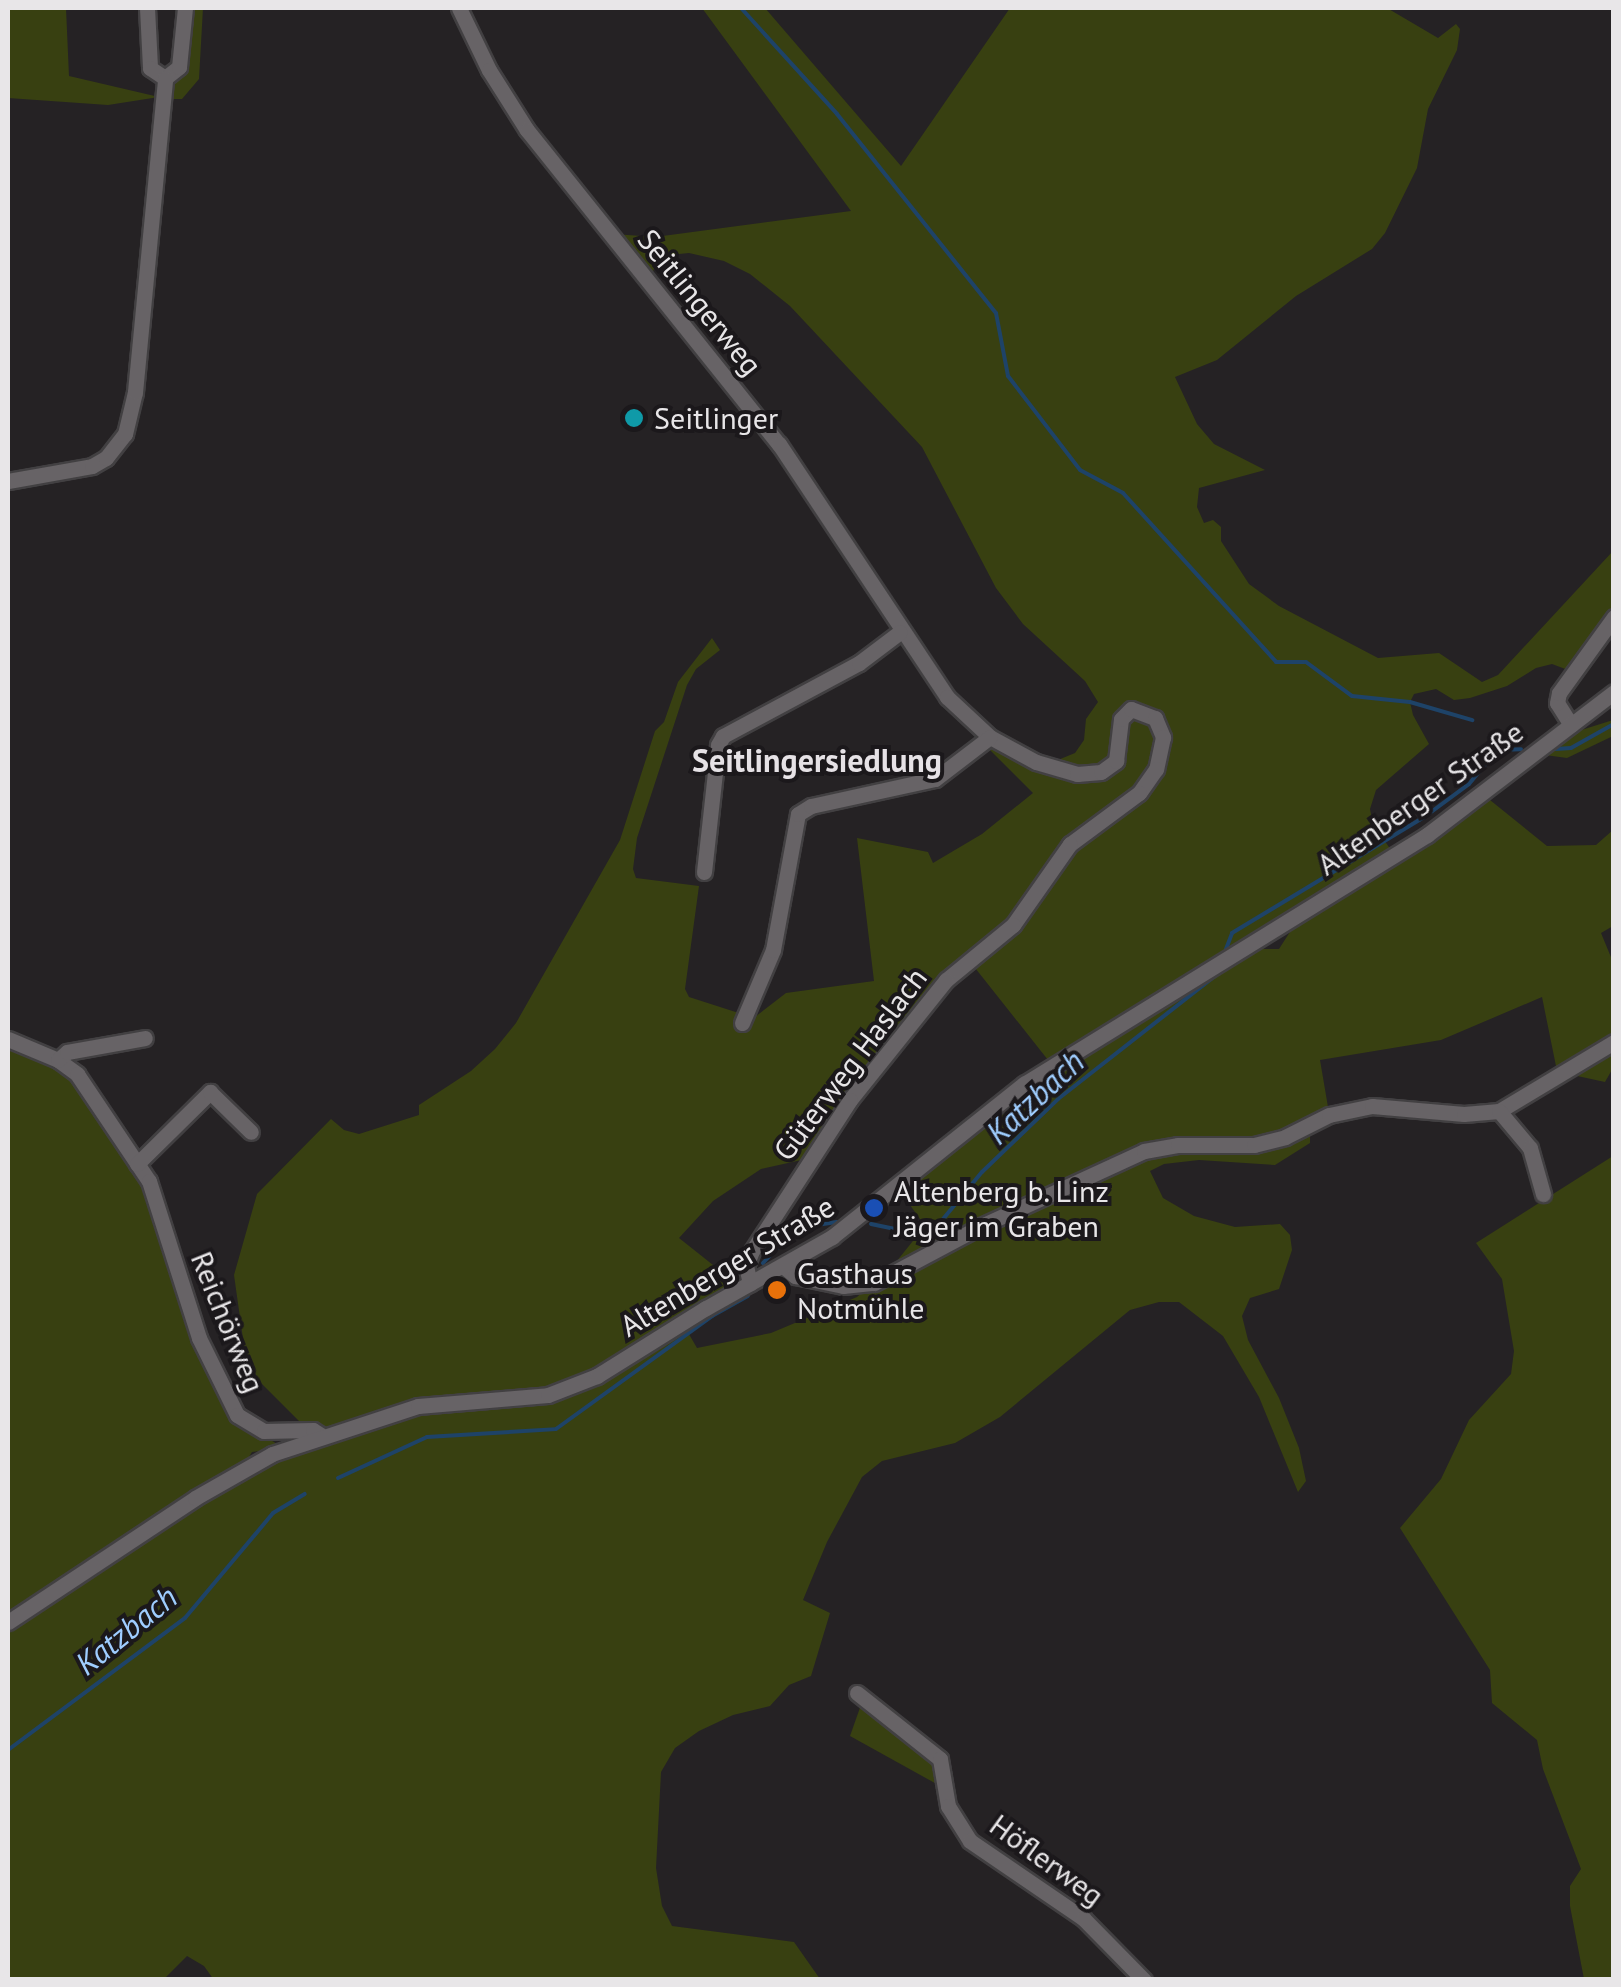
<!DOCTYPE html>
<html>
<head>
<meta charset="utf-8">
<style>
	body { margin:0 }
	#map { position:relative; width:1621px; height:1987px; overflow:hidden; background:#252224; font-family:"PT Sans",sans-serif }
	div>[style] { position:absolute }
	.green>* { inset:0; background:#384011 }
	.stream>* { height:4px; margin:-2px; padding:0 2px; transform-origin:2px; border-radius:2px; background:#1e4368 }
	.roads { filter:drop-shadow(2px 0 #424042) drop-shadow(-2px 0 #424042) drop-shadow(0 2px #424042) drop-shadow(0 -2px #424042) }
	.minor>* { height:15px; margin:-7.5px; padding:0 7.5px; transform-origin:7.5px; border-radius:7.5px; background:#676366 }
	.dots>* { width:28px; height:28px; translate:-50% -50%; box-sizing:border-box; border:5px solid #1b181b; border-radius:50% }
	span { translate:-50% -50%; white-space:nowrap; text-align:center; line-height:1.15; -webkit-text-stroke:8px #1b181b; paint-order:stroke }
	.street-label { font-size:30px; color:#e8e6e8 }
	.poi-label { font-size:30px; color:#e8e6e8 }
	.left { translate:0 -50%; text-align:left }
	.neighbourhood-label { font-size:32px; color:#e6e2e6; font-weight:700 }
	.water-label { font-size:32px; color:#9fcdff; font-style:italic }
	.frame { position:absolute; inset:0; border:10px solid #e8e6e8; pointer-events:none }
</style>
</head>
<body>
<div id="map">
	<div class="green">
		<i style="clip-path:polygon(8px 8px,66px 8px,69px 76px,159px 97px,108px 105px,8px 98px)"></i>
		<i style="clip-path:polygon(190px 8px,203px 8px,199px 79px,182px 99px,167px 99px,186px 62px)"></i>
		<i style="clip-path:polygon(702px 8px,765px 8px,901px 166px,1010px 8px,1387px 8px,1438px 38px,1456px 24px,1460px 29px,1457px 50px,1428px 109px,1417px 168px,1385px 233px,1372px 249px,1296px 296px,1217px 360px,1175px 377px,1197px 424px,1214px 444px,1265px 470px,1199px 488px,1197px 507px,1204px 523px,1213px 520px,1221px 527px,1221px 541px,1249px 584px,1279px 606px,1378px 658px,1439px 653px,1482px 682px,1498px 675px,1613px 551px,1613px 609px,1568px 670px,1552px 664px,1536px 668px,1507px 686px,1470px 698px,1454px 700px,1436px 689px,1414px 694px,1410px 702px,1413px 715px,1429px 744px,1376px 790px,1370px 809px,1373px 824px,1391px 850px,1048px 1060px,968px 959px,806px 1159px,761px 1169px,713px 1201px,679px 1238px,737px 1284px,575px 1380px,540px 1389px,394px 1406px,312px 1434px,259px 1381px,245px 1353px,234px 1275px,257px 1194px,331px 1119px,344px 1130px,359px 1134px,419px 1115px,419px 1105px,471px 1071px,495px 1049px,516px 1023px,620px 840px,655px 731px,664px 722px,678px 682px,712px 638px,720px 650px,696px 669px,687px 685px,637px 838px,633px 869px,636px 878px,699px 886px,685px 989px,689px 997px,748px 1016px,755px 1017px,786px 993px,874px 981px,857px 838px,928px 852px,933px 863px,982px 834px,1033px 793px,987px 747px,1053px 762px,1075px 753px,1084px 740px,1086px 719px,1098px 702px,1085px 681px,1023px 624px,996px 588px,922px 447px,790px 306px,750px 274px,724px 261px,689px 253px,659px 256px,650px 279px,614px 234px,655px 237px,851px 211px)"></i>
		<i style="clip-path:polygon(1613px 720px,1613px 736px,1567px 758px,1545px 755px,1575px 732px)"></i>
		<i style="clip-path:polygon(1485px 796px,1547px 846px,1596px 845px,1613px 830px,1613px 926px,1601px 933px,1613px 962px,1613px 1039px,1557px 1071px,1542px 997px,1441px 1040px,1320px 1060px,1328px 1107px,1286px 1131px,1310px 1135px,1310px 1143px,1275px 1165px,1199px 1160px,1164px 1164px,1150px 1171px,1163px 1198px,1194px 1216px,1235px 1227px,1280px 1224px,1290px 1235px,1292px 1250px,1279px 1289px,1250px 1298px,1242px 1316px,1248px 1340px,1279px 1398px,1299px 1448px,1306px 1481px,1298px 1492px,1259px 1397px,1223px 1336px,1179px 1302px,1159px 1302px,1130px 1310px,1000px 1417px,955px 1443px,882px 1461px,862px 1477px,827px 1542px,803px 1600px,830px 1613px,811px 1676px,789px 1685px,770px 1706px,733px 1715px,699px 1731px,675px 1748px,661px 1772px,656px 1868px,662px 1906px,672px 1926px,794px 1942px,820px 1979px,214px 1980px,204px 1966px,187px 1956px,164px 1979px,8px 1979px,8px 1628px,135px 1543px,285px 1455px,395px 1418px,538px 1403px,580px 1392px,686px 1329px,697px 1348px,771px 1333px,857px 1297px,896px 1262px,925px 1226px,905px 1198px,928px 1171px,1013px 1099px,1255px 949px,1279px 949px,1295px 924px,1433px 838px)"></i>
		<i style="clip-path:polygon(8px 1043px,55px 1062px,71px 1075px,154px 1207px,176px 1295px,216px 1390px,257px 1432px,284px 1448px,252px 1452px,247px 1460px,8px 1614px)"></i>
		<i style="clip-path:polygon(1613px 1045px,1613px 1068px,1605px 1082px,1568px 1074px)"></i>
		<i style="clip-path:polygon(1613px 1156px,1613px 1979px,1584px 1979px,1570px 1906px,1570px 1886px,1581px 1869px,1543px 1769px,1537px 1740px,1492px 1703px,1490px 1670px,1400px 1528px,1441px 1479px,1469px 1420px,1511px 1374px,1514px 1351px,1502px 1279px,1476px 1243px)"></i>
		<i style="clip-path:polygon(862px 1702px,936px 1760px,942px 1787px,850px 1736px)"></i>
	</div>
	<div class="stream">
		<i style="left:741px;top:8px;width:143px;rotate:47.8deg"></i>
		<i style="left:837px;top:114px;width:255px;rotate:51.4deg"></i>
		<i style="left:996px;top:313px;width:64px;rotate:79.2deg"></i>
		<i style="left:1008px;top:376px;width:118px;rotate:52.5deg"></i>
		<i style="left:1080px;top:470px;width:49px;rotate:28.1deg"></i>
		<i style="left:1123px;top:493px;width:228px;rotate:47.8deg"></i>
		<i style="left:1276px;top:662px;width:30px"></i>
		<i style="left:1306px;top:662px;width:57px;rotate:36.5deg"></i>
		<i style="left:1352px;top:696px;width:58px;rotate:5.9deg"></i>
		<i style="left:1410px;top:702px;width:65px;rotate:16.2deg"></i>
		<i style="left:1555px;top:749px;width:16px;rotate:-4deg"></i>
		<i style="left:1571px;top:748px;width:49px;rotate:-29.2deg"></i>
		<i style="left:1226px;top:949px;width:17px;rotate:-69deg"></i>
		<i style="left:1232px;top:933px;width:223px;rotate:-31.1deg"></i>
		<i style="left:1423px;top:818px;width:57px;rotate:-36.5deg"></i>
		<i style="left:1469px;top:784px;width:44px;rotate:-50.5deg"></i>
		<i style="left:1497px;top:750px;width:24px;rotate:-2deg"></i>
		<i style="left:871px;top:1224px;width:59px;rotate:11.7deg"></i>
		<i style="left:929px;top:1236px;width:83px;rotate:-50.4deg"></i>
		<i style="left:982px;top:1172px;width:105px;rotate:-43.8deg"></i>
		<i style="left:1058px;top:1099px;width:217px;rotate:-38.1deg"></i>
		<i style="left:763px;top:1263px;width:48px;rotate:-46.7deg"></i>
		<i style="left:796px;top:1228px;width:41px;rotate:-8.3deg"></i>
		<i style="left:338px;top:1478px;width:98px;rotate:-24.7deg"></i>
		<i style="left:427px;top:1437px;width:129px;rotate:-3.5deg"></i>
		<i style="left:556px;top:1429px;width:193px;rotate:-35.9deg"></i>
		<i style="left:712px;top:1316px;width:41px;rotate:-29.1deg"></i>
		<i style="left:8px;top:1750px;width:221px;rotate:-36.7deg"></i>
		<i style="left:185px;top:1618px;width:137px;rotate:-50deg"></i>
		<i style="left:273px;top:1513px;width:37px;rotate:-31deg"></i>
	</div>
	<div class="roads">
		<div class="minor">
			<i style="left:147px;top:8px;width:60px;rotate:87.1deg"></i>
			<i style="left:150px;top:68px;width:18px;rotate:34deg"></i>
			<i style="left:459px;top:8px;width:69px;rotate:64.2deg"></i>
			<i style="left:489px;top:70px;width:71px;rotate:57.7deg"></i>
			<i style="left:527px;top:130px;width:403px;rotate:51.3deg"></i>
			<i style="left:779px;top:444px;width:304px;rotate:56.4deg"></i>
			<i style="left:947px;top:697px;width:59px;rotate:42.9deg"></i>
			<i style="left:990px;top:737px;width:52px;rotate:28.5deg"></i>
			<i style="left:1036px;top:762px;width:43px;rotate:16.3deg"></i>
			<i style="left:1077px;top:774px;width:24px;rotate:-5deg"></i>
			<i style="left:1101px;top:772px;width:19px;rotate:-36deg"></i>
			<i style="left:1116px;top:761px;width:42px;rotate:-83.2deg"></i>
			<i style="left:1121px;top:719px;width:14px;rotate:-45deg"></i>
			<i style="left:1131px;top:709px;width:26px;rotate:21deg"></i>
			<i style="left:1155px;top:718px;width:21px;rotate:67deg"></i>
			<i style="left:1163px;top:737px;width:33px;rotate:102deg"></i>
			<i style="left:1156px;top:769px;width:29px;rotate:125deg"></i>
			<i style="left:1139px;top:793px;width:86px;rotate:143.5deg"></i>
			<i style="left:1070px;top:844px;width:99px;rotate:125.1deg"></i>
			<i style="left:1013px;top:925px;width:87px;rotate:140.6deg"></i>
			<i style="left:946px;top:980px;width:154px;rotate:128.7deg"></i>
			<i style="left:850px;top:1100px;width:180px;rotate:123deg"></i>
			<i style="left:752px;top:1251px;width:16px;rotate:112deg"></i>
			<i style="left:746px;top:1266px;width:18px;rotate:77deg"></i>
			<i style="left:165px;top:78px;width:18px;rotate:-38deg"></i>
			<i style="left:179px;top:67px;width:59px;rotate:-84.2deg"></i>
			<i style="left:8px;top:481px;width:85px;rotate:-10.1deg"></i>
			<i style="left:92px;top:466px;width:16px;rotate:-30deg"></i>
			<i style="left:106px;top:458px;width:31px;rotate:-52deg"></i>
			<i style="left:125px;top:434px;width:43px;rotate:-76.6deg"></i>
			<i style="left:135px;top:392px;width:315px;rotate:-84.5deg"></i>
			<i style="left:1571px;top:725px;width:26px;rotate:-122deg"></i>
			<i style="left:1557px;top:703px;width:10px;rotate:-79deg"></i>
			<i style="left:1559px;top:693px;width:94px;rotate:-54.1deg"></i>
			<i style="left:704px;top:872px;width:128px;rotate:-83.7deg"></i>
			<i style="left:718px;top:745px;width:10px;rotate:-61deg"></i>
			<i style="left:723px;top:736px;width:154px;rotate:-28.2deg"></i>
			<i style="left:859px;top:663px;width:51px;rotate:-37.1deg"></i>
			<i style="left:742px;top:1023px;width:79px;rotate:-67deg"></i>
			<i style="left:773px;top:950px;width:138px;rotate:-79.6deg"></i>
			<i style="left:798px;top:814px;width:15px;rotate:-32deg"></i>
			<i style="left:811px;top:806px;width:127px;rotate:-12.3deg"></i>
			<i style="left:935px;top:779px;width:69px;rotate:-37.4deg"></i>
			<i style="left:8px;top:1039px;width:54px;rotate:22.8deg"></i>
			<i style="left:58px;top:1060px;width:24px;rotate:36deg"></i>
			<i style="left:77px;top:1074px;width:129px;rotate:56.1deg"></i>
			<i style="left:149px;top:1181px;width:165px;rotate:72.3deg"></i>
			<i style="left:199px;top:1338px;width:86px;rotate:63.7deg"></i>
			<i style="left:237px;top:1415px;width:31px;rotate:31deg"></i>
			<i style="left:264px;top:1431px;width:49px;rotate:-1.2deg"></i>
			<i style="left:313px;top:1430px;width:9px;rotate:32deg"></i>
			<i style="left:58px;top:1060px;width:12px;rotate:-42deg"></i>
			<i style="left:67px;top:1052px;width:79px;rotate:-10.2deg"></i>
			<i style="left:1499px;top:1111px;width:134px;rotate:-31deg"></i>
			<i style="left:137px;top:1164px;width:103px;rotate:-44.6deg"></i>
			<i style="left:210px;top:1092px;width:57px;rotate:44.3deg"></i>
			<i style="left:783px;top:1266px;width:16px;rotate:40deg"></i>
			<i style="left:795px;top:1276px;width:49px;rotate:11.8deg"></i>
			<i style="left:843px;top:1286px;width:31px;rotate:-6deg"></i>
			<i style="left:874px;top:1283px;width:121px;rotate:-28deg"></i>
			<i style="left:981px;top:1226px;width:179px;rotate:-24.7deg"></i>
			<i style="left:1144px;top:1151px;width:35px;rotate:-10deg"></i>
			<i style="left:1178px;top:1145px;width:76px"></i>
			<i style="left:1254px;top:1145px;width:32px;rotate:-14deg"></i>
			<i style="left:1285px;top:1137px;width:49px;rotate:-26.6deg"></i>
			<i style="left:1329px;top:1115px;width:44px;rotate:-11.8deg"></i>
			<i style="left:1372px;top:1106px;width:92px;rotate:5deg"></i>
			<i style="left:1464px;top:1114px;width:35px;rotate:-5deg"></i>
			<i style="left:1499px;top:1111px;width:48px;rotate:50deg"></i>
			<i style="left:1530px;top:1148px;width:48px;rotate:74.2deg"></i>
			<i style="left:8px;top:1622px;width:224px;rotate:-33.5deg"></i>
			<i style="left:195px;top:1498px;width:89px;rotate:-29.7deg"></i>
			<i style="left:272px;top:1454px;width:154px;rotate:-18.2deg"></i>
			<i style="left:418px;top:1406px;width:130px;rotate:-4.8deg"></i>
			<i style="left:548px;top:1395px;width:53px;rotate:-21.2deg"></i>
			<i style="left:597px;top:1376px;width:128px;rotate:-32deg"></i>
			<i style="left:706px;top:1308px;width:145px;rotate:-29.4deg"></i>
			<i style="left:832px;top:1237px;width:246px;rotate:-38.6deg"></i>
			<i style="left:1024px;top:1084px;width:474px;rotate:-31.7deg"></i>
			<i style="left:1427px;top:835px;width:235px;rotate:-37.4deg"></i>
			<i style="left:857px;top:1693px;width:106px;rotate:38.5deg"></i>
			<i style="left:940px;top:1759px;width:48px;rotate:80.3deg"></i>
			<i style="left:948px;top:1806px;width:41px;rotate:57.8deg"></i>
			<i style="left:970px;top:1841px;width:137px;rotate:34.3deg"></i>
			<i style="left:1083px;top:1918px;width:87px;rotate:45.5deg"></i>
		</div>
	</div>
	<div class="dots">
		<i style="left:634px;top:418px;background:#0f9aa8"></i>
		<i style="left:874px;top:1208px;background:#1a4fb4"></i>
		<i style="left:777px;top:1290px;background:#e8710a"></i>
	</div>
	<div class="street-label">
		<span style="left:700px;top:302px;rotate:51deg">Seitlingerweg</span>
		<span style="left:1420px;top:798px;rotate:-35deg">Altenberger Straße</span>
		<span style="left:850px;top:1064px;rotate:-53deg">Güterweg Haslach</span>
		<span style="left:727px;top:1266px;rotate:-31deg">Altenberger Straße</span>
		<span style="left:228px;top:1322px;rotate:68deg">Reichörweg</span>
		<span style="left:1047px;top:1860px;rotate:36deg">Höflerweg</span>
	</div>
	<div class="poi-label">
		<span class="left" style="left:654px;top:418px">Seitlinger</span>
		<span class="left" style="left:894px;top:1208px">Altenberg b. Linz<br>Jäger im Graben</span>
		<span class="left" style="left:797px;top:1290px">Gasthaus<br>Notmühle</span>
	</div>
	<div class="neighbourhood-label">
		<span style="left:817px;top:760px">Seitlingersiedlung</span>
	</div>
	<div class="water-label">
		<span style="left:1035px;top:1097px;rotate:-43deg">Katzbach</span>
		<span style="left:126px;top:1630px;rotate:-39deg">Katzbach</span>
	</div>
	<div class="frame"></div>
</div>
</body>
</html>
